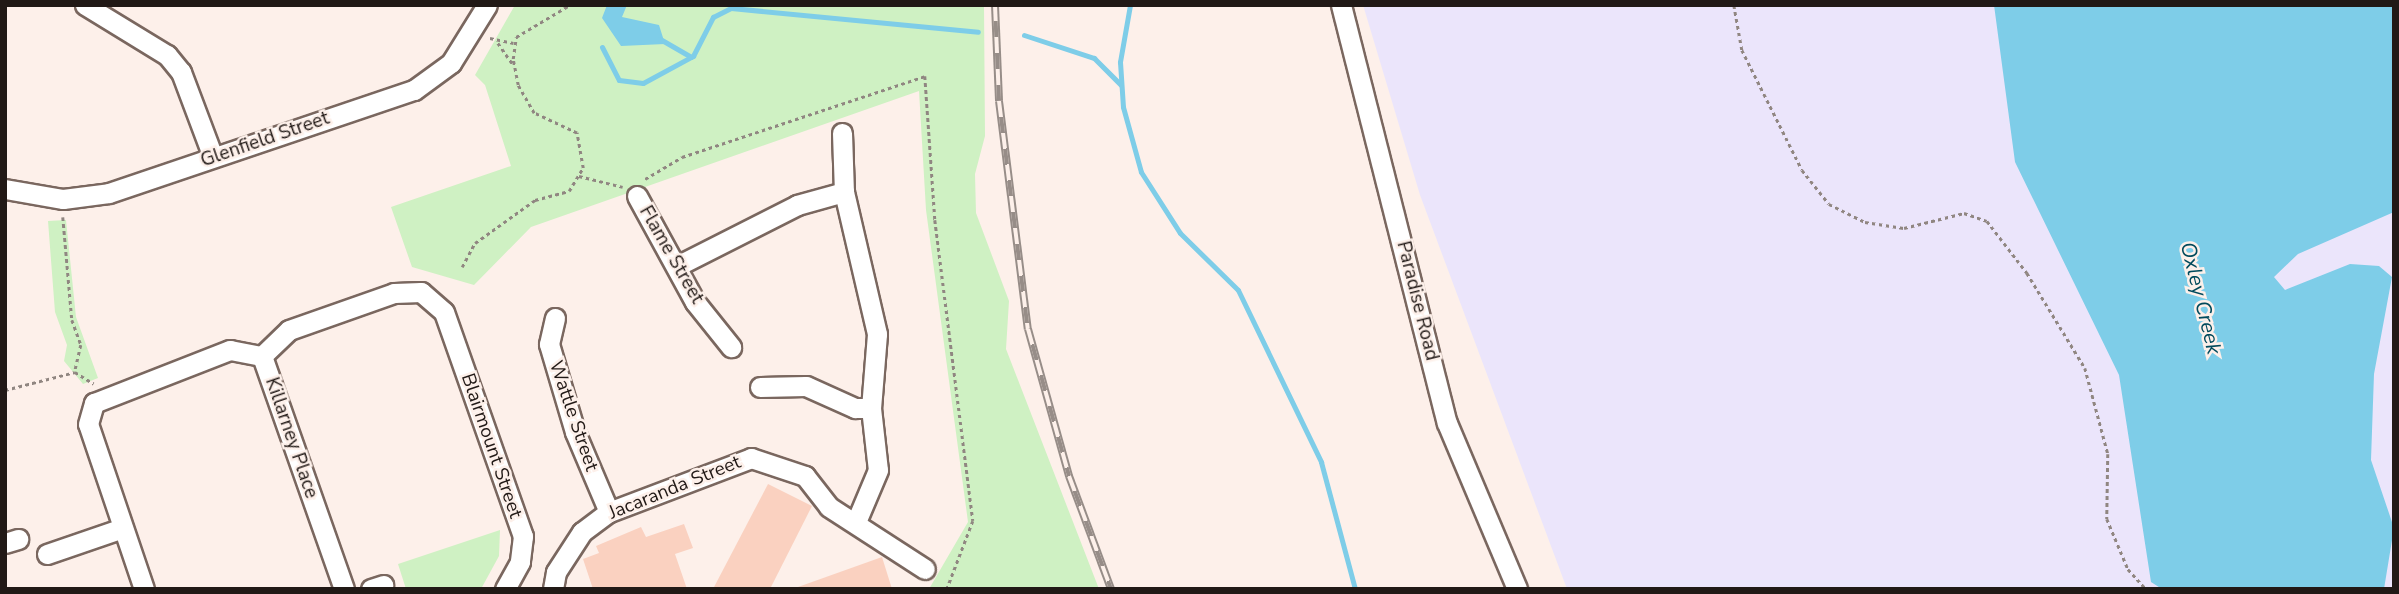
<!DOCTYPE html>
<html>
<head>
<meta charset="utf-8">
<style>
	body { margin:0 }
	#map { position:relative; width:2399px; height:594px; overflow:hidden; background:#fdf0ea; font-family:"Nunito Sans",sans-serif }
	div>[style] { position:absolute }
	.industrial>* { inset:0; background:#ebe5fb }
	.green>* { inset:0; background:#cff1c3 }
	.water>* { inset:0; background:#7ecde8 }
	.stream>* { height:5px; margin:-2.5px; padding:0 2.5px; transform-origin:2.5px; border-radius:2.5px; background:#7ecde8 }
	.building>* { inset:0; background:#fad1c0 }
	.path>* { height:2.5px; margin-top:-1.25px; transform-origin:0; background:repeating-linear-gradient(90deg,#908681 0 3.5px,transparent 0 7px) }
	.roads { filter:drop-shadow(2px 0 #7a675f) drop-shadow(-2px 0 #7a675f) drop-shadow(0 2px #7a675f) drop-shadow(0 -2px #7a675f) }
	.minor>* { height:19px; margin:-9.5px; padding:0 9.5px; transform-origin:9.5px; border-radius:9.5px; background:#fff }
	.rail>* { height:8px; margin-top:-4px; transform-origin:0; background:repeating-linear-gradient(90deg,#fdf0ea 0 16px,#978d88 0 32px); box-sizing:border-box; border-block:2px solid #978d88 }
	span { translate:-50% -50%; white-space:nowrap; text-align:center; line-height:1.15; -webkit-text-stroke:5px #fdf0ea; paint-order:stroke }
	.street-label { font-size:19px; color:#211916 }
	.water-label { font-size:21px; color:#004a5c; font-style:italic }
	.frame { position:absolute; inset:0; border:7px solid #211916; pointer-events:none }
</style>
</head>
<body>
<div id="map">
	<div class="industrial">
		<i style="clip-path:polygon(1363px 5px,2394px 5px,2394px 589px,1567px 589px,1420px 195px)"></i>
	</div>
	<div class="green">
		<i style="clip-path:polygon(515px 5px,984px 5px,985px 136px,975px 174px,976px 213px,1009px 301px,1006px 349px,1099px 589px,929px 589px,968px 522px,926px 210px,919px 91px,531px 227px,474px 285px,412px 267px,391px 207px,511px 166px,485px 85px,475px 75px)"></i>
		<i style="clip-path:polygon(66px 220px,76px 317px,98px 378px,83px 384px,64px 361px,67px 345px,55px 312px,48px 221px)"></i>
		<i style="clip-path:polygon(500px 530px,499px 556px,481px 589px,406px 589px,398px 564px)"></i>
	</div>
	<div class="water">
		<i style="clip-path:polygon(607px 5px,627px 5px,622px 17px,659px 25px,665px 44px,621px 46px,602px 18px)"></i>
		<i style="clip-path:polygon(1994px 5px,2394px 5px,2394px 212px,2298px 254px,2274px 277px,2285px 290px,2350px 264px,2379px 266px,2392px 277px,2374px 374px,2371px 460px,2394px 528px,2384px 589px,2162px 589px,2151px 582px,2119px 375px,2015px 162px)"></i>
	</div>
	<div class="stream">
		<i style="left:1130px;top:5px;width:58px;rotate:100deg"></i>
		<i style="left:1120px;top:62px;width:45px;rotate:86.2deg"></i>
		<i style="left:1123px;top:107px;width:67px;rotate:74.5deg"></i>
		<i style="left:1141px;top:172px;width:72px;rotate:57.4deg"></i>
		<i style="left:1180px;top:233px;width:81px;rotate:44.5deg"></i>
		<i style="left:1238px;top:290px;width:191px;rotate:64.2deg"></i>
		<i style="left:1321px;top:462px;width:131px;rotate:75deg"></i>
		<i style="left:1024px;top:35px;width:74px;rotate:18.2deg"></i>
		<i style="left:1094px;top:58px;width:38px;rotate:45deg"></i>
		<i style="left:660px;top:39px;width:36px;rotate:30deg"></i>
		<i style="left:602px;top:47px;width:37px;rotate:63deg"></i>
		<i style="left:619px;top:80px;width:24px;rotate:7deg"></i>
		<i style="left:643px;top:83px;width:57px;rotate:-28.4deg"></i>
		<i style="left:693px;top:56px;width:44px;rotate:-62.9deg"></i>
		<i style="left:713px;top:17px;width:20px;rotate:-27deg"></i>
		<i style="left:731px;top:8px;width:248px;rotate:5.5deg"></i>
	</div>
	<div class="building">
		<i style="clip-path:polygon(768px 484px,812px 506px,770px 589px,713px 589px)"></i>
		<i style="clip-path:polygon(684px 524px,693px 548px,675px 554px,687px 589px,593px 589px,583px 559px,599px 553px,596px 546px,641px 527px,646px 537px)"></i>
		<i style="clip-path:polygon(882px 557px,892px 589px,798px 589px,798px 587px)"></i>
	</div>
	<div class="path">
		<i style="left:1734px;top:5px;width:46px;rotate:79.9deg"></i>
		<i style="left:1742px;top:50px;width:134px;rotate:63.4deg"></i>
		<i style="left:1802px;top:170px;width:43px;rotate:51.5deg"></i>
		<i style="left:1829px;top:204px;width:40px;rotate:26.6deg"></i>
		<i style="left:1865px;top:222px;width:39px;rotate:9deg"></i>
		<i style="left:1904px;top:228px;width:62px;rotate:-14deg"></i>
		<i style="left:1964px;top:213px;width:24px;rotate:19deg"></i>
		<i style="left:1987px;top:221px;width:66px;rotate:52.4deg"></i>
		<i style="left:2027px;top:273px;width:111px;rotate:58.6deg"></i>
		<i style="left:2085px;top:368px;width:89px;rotate:75deg"></i>
		<i style="left:2108px;top:454px;width:65px;rotate:90.9deg"></i>
		<i style="left:2107px;top:519px;width:54px;rotate:67.2deg"></i>
		<i style="left:2128px;top:569px;width:27px;rotate:48deg"></i>
		<i style="left:490px;top:38px;width:24px;rotate:12deg"></i>
		<i style="left:498px;top:43px;width:28px;rotate:55deg"></i>
		<i style="left:579px;top:176px;width:45px;rotate:14deg"></i>
		<i style="left:645px;top:179px;width:43px;rotate:-30.7deg"></i>
		<i style="left:682px;top:157px;width:256px;rotate:-18.4deg"></i>
		<i style="left:925px;top:76px;width:144px;rotate:86deg"></i>
		<i style="left:935px;top:220px;width:303px;rotate:82.8deg"></i>
		<i style="left:973px;top:521px;width:73px;rotate:110.9deg"></i>
		<i style="left:63px;top:217px;width:103px;rotate:85deg"></i>
		<i style="left:72px;top:320px;width:27px;rotate:70deg"></i>
		<i style="left:81px;top:345px;width:28px;rotate:103deg"></i>
		<i style="left:462px;top:267px;width:27px;rotate:-62deg"></i>
		<i style="left:475px;top:243px;width:74px;rotate:-35.6deg"></i>
		<i style="left:535px;top:200px;width:35px;rotate:-15deg"></i>
		<i style="left:569px;top:191px;width:27px;rotate:-59deg"></i>
		<i style="left:583px;top:168px;width:36px;rotate:-100deg"></i>
		<i style="left:577px;top:133px;width:47px;rotate:-155.1deg"></i>
		<i style="left:534px;top:113px;width:32px;rotate:-120deg"></i>
		<i style="left:518px;top:85px;width:26px;rotate:-101deg"></i>
		<i style="left:513px;top:59px;width:22px;rotate:-82deg"></i>
		<i style="left:516px;top:37px;width:63px;rotate:-30.7deg"></i>
		<i style="left:5px;top:390px;width:72px;rotate:-14.4deg"></i>
		<i style="left:75px;top:372px;width:22px;rotate:32deg"></i>
	</div>
	<div class="roads">
		<div class="minor">
			<i style="left:85px;top:5px;width:96px;rotate:31.4deg"></i>
			<i style="left:167px;top:55px;width:22px;rotate:51deg"></i>
			<i style="left:181px;top:72px;width:91px;rotate:69.4deg"></i>
			<i style="left:1341px;top:5px;width:431px;rotate:75.8deg"></i>
			<i style="left:1447px;top:423px;width:180px;rotate:67.1deg"></i>
			<i style="left:842px;top:133px;width:59px;rotate:88.1deg"></i>
			<i style="left:844px;top:192px;width:146px;rotate:76.9deg"></i>
			<i style="left:877px;top:334px;width:74px;rotate:94.6deg"></i>
			<i style="left:871px;top:408px;width:62px;rotate:83.6deg"></i>
			<i style="left:878px;top:470px;width:56px;rotate:112.9deg"></i>
			<i style="left:5px;top:189px;width:59px;rotate:9.8deg"></i>
			<i style="left:63px;top:199px;width:46px;rotate:-7.4deg"></i>
			<i style="left:109px;top:193px;width:322px;rotate:-18.7deg"></i>
			<i style="left:414px;top:90px;width:46px;rotate:-36.1deg"></i>
			<i style="left:451px;top:63px;width:68px;rotate:-58.2deg"></i>
			<i style="left:637px;top:196px;width:121px;rotate:61.3deg"></i>
			<i style="left:695px;top:302px;width:58px;rotate:51.3deg"></i>
			<i style="left:677px;top:266px;width:135px;rotate:-26.9deg"></i>
			<i style="left:797px;top:205px;width:49px;rotate:-15.5deg"></i>
			<i style="left:555px;top:318px;width:27px;rotate:103deg"></i>
			<i style="left:549px;top:344px;width:92px;rotate:73.5deg"></i>
			<i style="left:575px;top:432px;width:87px;rotate:67deg"></i>
			<i style="left:760px;top:387px;width:46px;rotate:-1.2deg"></i>
			<i style="left:806px;top:386px;width:54px;rotate:24.2deg"></i>
			<i style="left:855px;top:408px;width:16px"></i>
			<i style="left:5px;top:543px;width:14px;rotate:-17deg"></i>
			<i style="left:47px;top:554px;width:77px;rotate:-18.9deg"></i>
			<i style="left:144px;top:589px;width:174px;rotate:-108.7deg"></i>
			<i style="left:88px;top:424px;width:22px;rotate:-74deg"></i>
			<i style="left:94px;top:403px;width:146px;rotate:-21.3deg"></i>
			<i style="left:230px;top:350px;width:33px;rotate:11deg"></i>
			<i style="left:344px;top:589px;width:247px;rotate:-109.4deg"></i>
			<i style="left:262px;top:356px;width:37px;rotate:-44deg"></i>
			<i style="left:289px;top:330px;width:111px;rotate:-19.4deg"></i>
			<i style="left:394px;top:293px;width:27px;rotate:-2deg"></i>
			<i style="left:421px;top:292px;width:30px;rotate:41deg"></i>
			<i style="left:444px;top:312px;width:238px;rotate:70.6deg"></i>
			<i style="left:523px;top:536px;width:26px;rotate:97deg"></i>
			<i style="left:520px;top:562px;width:31px;rotate:119deg"></i>
			<i style="left:371px;top:589px;width:13px;rotate:-18deg"></i>
			<i style="left:553px;top:589px;width:17px;rotate:-80deg"></i>
			<i style="left:556px;top:572px;width:48px;rotate:-57deg"></i>
			<i style="left:582px;top:532px;width:34px;rotate:-37deg"></i>
			<i style="left:609px;top:512px;width:152px;rotate:-20.8deg"></i>
			<i style="left:751px;top:458px;width:57px;rotate:18.4deg"></i>
			<i style="left:805px;top:476px;width:39px;rotate:52deg"></i>
			<i style="left:829px;top:507px;width:114px;rotate:32.9deg"></i>
		</div>
	</div>
	<div class="rail">
		<i style="left:995px;top:5px;width:96px;rotate:87.6deg"></i>
		<i style="left:999px;top:101px;width:230px;rotate:82.8deg"></i>
		<i style="left:1028px;top:329px;width:153px;rotate:74.4deg"></i>
		<i style="left:1069px;top:476px;width:121px;rotate:69.6deg"></i>
	</div>
	<div class="street-label">
		<span style="left:265px;top:140px;rotate:-19deg">Glenfield Street</span>
		<span style="left:671px;top:255px;rotate:60deg">Flame Street</span>
		<span style="left:1417px;top:301px;rotate:76deg">Paradise Road</span>
		<span style="left:573px;top:416px;rotate:71deg">Wattle Street</span>
		<span style="left:291px;top:438px;rotate:71deg">Killarney Place</span>
		<span style="left:491px;top:446px;rotate:71deg">Blairmount Street</span>
		<span style="left:675px;top:488px;rotate:-22deg">Jacaranda Street</span>
	</div>
	<div class="water-label">
		<span style="left:2201px;top:298px;rotate:76deg">Oxley Creek</span>
	</div>
	<div class="frame"></div>
</div>
</body>
</html>
